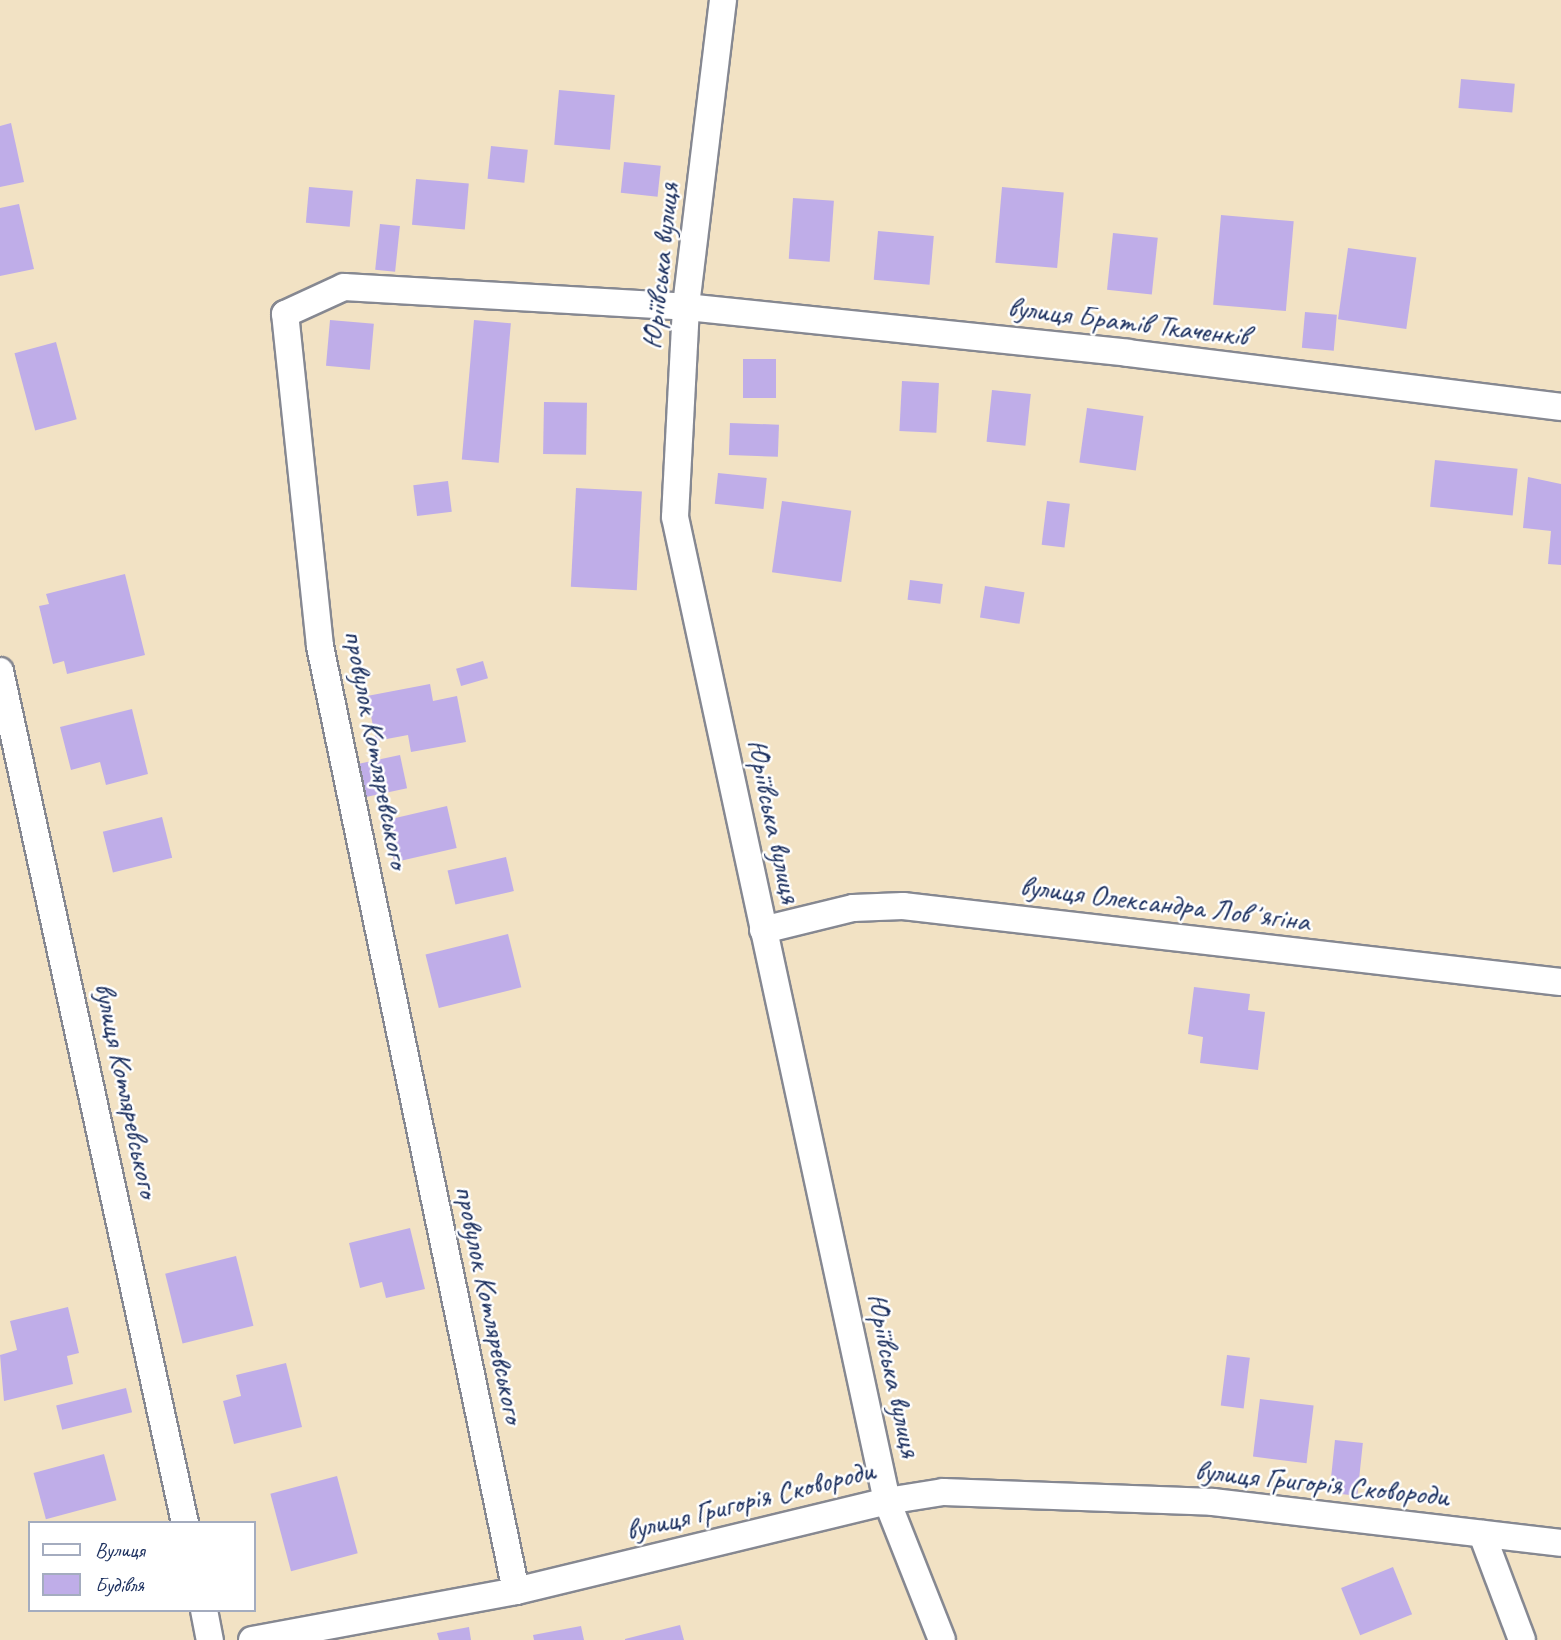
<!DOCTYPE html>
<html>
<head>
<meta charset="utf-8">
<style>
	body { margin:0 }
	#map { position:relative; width:1561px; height:1640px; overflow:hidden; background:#f2e2c4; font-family:Caveat,sans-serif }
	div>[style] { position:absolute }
	.building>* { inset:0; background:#bfade8; transform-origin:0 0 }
	.roads { filter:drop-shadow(2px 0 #868891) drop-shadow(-2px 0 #868891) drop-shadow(0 2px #868891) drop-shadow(0 -2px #868891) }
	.minor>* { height:26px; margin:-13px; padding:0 13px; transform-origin:13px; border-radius:13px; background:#fff }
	span { translate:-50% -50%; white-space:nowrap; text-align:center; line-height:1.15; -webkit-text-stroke:5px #fff; paint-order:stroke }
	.street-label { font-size:30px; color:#1b2f5e }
	.legend { position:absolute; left:28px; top:1521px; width:228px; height:91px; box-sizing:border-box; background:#fff; border:2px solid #a4acbf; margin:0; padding:9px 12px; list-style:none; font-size:21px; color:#1b2f5e }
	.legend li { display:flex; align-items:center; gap:14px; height:35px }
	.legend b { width:35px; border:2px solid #a4acbf }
</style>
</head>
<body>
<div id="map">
	<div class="building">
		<i style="left:1461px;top:79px;width:54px;height:29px;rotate:5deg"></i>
		<i style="left:559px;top:90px;width:56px;height:55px;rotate:5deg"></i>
		<i style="clip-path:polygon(11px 123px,24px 182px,0 187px,0 126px)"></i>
		<i style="left:491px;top:146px;width:37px;height:33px;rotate:6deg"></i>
		<i style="left:624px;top:162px;width:37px;height:31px;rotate:6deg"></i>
		<i style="left:416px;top:179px;width:53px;height:46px;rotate:5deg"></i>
		<i style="left:309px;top:187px;width:44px;height:36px;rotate:5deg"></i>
		<i style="left:1002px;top:187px;width:62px;height:76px;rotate:5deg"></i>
		<i style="left:793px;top:198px;width:41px;height:61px;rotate:4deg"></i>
		<i style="clip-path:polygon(19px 204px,34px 269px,0 276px,0 208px)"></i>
		<i style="left:1221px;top:215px;width:73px;height:90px;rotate:5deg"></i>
		<i style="left:380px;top:224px;width:20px;height:46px;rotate:6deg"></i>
		<i style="left:878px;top:231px;width:56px;height:49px;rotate:5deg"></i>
		<i style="left:1113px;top:233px;width:45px;height:57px;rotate:6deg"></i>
		<i style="left:1348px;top:248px;width:69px;height:72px;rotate:8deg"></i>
		<i style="left:1305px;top:312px;width:32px;height:36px;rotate:5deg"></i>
		<i style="left:330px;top:320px;width:44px;height:46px;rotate:5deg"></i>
		<i style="left:474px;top:320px;width:37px;height:140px;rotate:5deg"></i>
		<i style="left:56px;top:342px;width:80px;height:43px;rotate:75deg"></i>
		<i style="left:743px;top:359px;width:33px;height:39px"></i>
		<i style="left:902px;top:381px;width:37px;height:50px;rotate:3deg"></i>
		<i style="left:992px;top:390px;width:39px;height:52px;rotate:6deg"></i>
		<i style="left:544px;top:402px;width:43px;height:52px;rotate:1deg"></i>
		<i style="left:1087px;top:408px;width:57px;height:55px;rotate:8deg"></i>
		<i style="left:730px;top:423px;width:49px;height:32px;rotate:2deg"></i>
		<i style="left:1435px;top:460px;width:83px;height:47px;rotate:6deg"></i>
		<i style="left:718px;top:473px;width:49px;height:31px;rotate:6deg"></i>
		<i style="clip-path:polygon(1528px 477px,1561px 484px,1561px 565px,1548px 564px,1551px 531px,1523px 528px)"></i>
		<i style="left:448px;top:481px;width:31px;height:35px;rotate:83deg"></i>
		<i style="left:576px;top:488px;width:66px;height:99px;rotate:3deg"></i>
		<i style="left:782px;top:501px;width:70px;height:72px;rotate:8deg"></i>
		<i style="left:1047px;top:501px;width:23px;height:44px;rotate:7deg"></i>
		<i style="clip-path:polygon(125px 574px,145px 655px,67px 674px,64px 661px,53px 664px,39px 606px,49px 604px,46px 594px)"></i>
		<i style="left:910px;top:580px;width:33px;height:20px;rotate:7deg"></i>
		<i style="left:985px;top:586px;width:40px;height:32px;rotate:9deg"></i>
		<i style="left:483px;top:661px;width:18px;height:28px;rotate:74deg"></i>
		<i style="clip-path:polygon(430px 684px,433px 701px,457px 696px,466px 742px,411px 752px,408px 735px,376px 741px,367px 696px)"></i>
		<i style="clip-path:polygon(132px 709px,148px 774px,106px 785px,100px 762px,71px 770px,60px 727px)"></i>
		<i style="left:400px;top:755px;width:34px;height:42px;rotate:78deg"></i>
		<i style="left:447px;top:806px;width:43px;height:64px;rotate:77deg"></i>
		<i style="left:162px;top:817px;width:42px;height:61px;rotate:76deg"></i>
		<i style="left:506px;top:857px;width:35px;height:60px;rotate:77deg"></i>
		<i style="left:508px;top:934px;width:55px;height:85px;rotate:76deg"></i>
		<i style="clip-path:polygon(1194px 987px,1250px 994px,1248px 1010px,1265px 1012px,1258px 1070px,1200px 1063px,1203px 1037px,1188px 1034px)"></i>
		<i style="clip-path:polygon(410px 1228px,425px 1289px,386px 1298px,382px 1282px,360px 1288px,349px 1243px)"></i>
		<i style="left:236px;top:1256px;width:72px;height:73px;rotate:76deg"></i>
		<i style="clip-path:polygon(68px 1307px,79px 1353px,67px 1356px,73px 1384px,4px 1401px,0 1355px,17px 1350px,10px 1321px)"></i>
		<i style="left:1227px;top:1355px;width:23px;height:51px;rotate:7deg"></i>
		<i style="clip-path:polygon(286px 1363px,302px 1427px,234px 1444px,223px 1401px,241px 1396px,236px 1375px)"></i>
		<i style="left:126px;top:1388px;width:25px;height:72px;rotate:76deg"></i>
		<i style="left:1260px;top:1399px;width:54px;height:58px;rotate:7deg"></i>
		<i style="left:1335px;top:1440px;width:28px;height:53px;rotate:6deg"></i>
		<i style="left:104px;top:1454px;width:48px;height:73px;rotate:75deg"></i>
		<i style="left:337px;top:1476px;width:80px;height:69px;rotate:75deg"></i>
		<i style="left:1393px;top:1567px;width:51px;height:56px;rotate:68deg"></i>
		<i style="clip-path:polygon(680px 1625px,684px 1640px,625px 1640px,625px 1639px)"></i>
		<i style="clip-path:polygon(581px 1626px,584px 1640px,534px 1640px,533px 1635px)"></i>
		<i style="clip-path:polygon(469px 1627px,471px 1640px,439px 1640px,437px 1633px)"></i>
	</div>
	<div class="roads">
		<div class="minor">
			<i style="left:723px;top:0;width:309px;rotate:96.9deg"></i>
			<i style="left:686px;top:307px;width:210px;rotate:93deg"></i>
			<i style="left:675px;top:517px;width:1007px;rotate:77.84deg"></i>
			<i style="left:887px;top:1501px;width:149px;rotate:68.4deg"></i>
			<i style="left:0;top:671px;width:872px;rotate:77.75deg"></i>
			<i style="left:763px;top:930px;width:93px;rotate:-13.7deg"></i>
			<i style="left:853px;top:908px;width:50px;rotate:-2.3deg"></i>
			<i style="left:903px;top:906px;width:662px;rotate:6.59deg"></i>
			<i style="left:1482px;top:1534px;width:113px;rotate:69.3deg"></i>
			<i style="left:516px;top:1591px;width:965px;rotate:-101.72deg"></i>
			<i style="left:320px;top:646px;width:334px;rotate:-96deg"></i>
			<i style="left:285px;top:314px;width:65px;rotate:-24.6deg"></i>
			<i style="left:344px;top:287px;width:343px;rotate:3.3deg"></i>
			<i style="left:686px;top:307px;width:444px;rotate:5.9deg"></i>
			<i style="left:1128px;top:353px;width:436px;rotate:7.1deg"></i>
			<i style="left:204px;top:1610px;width:31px;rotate:79deg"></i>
			<i style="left:252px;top:1640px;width:269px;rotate:-10.5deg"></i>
			<i style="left:516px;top:1591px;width:382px;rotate:-13.6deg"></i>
			<i style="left:887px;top:1501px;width:57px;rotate:-9.1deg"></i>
			<i style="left:943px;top:1492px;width:270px;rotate:2.1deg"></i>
			<i style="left:1213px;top:1502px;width:350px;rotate:6.7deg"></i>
		</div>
	</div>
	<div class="street-label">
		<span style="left:660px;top:266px;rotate:-84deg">Юріївська вулиця</span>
		<span style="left:1128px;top:321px;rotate:7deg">вулиця Братів Ткаченків</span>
		<span style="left:377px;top:749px;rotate:79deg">провулок Котляревського</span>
		<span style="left:774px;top:821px;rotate:78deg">Юріївська вулиця</span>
		<span style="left:1165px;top:903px;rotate:7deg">вулиця Олександра Ловʼягіна</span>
		<span style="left:127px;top:1090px;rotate:78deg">вулиця Котляревського</span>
		<span style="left:490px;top:1304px;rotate:78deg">провулок Котляревського</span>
		<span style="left:894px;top:1375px;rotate:78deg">Юріївська вулиця</span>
		<span style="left:1322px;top:1483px;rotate:6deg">вулиця Григорія Сковороди</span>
		<span style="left:750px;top:1500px;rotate:-14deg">вулиця Григорія Сковороди</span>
	</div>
	<ul class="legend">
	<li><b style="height:9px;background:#fff"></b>Вулиця</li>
	<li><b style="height:19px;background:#bfade8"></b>Будівля</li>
	</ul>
</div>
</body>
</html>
